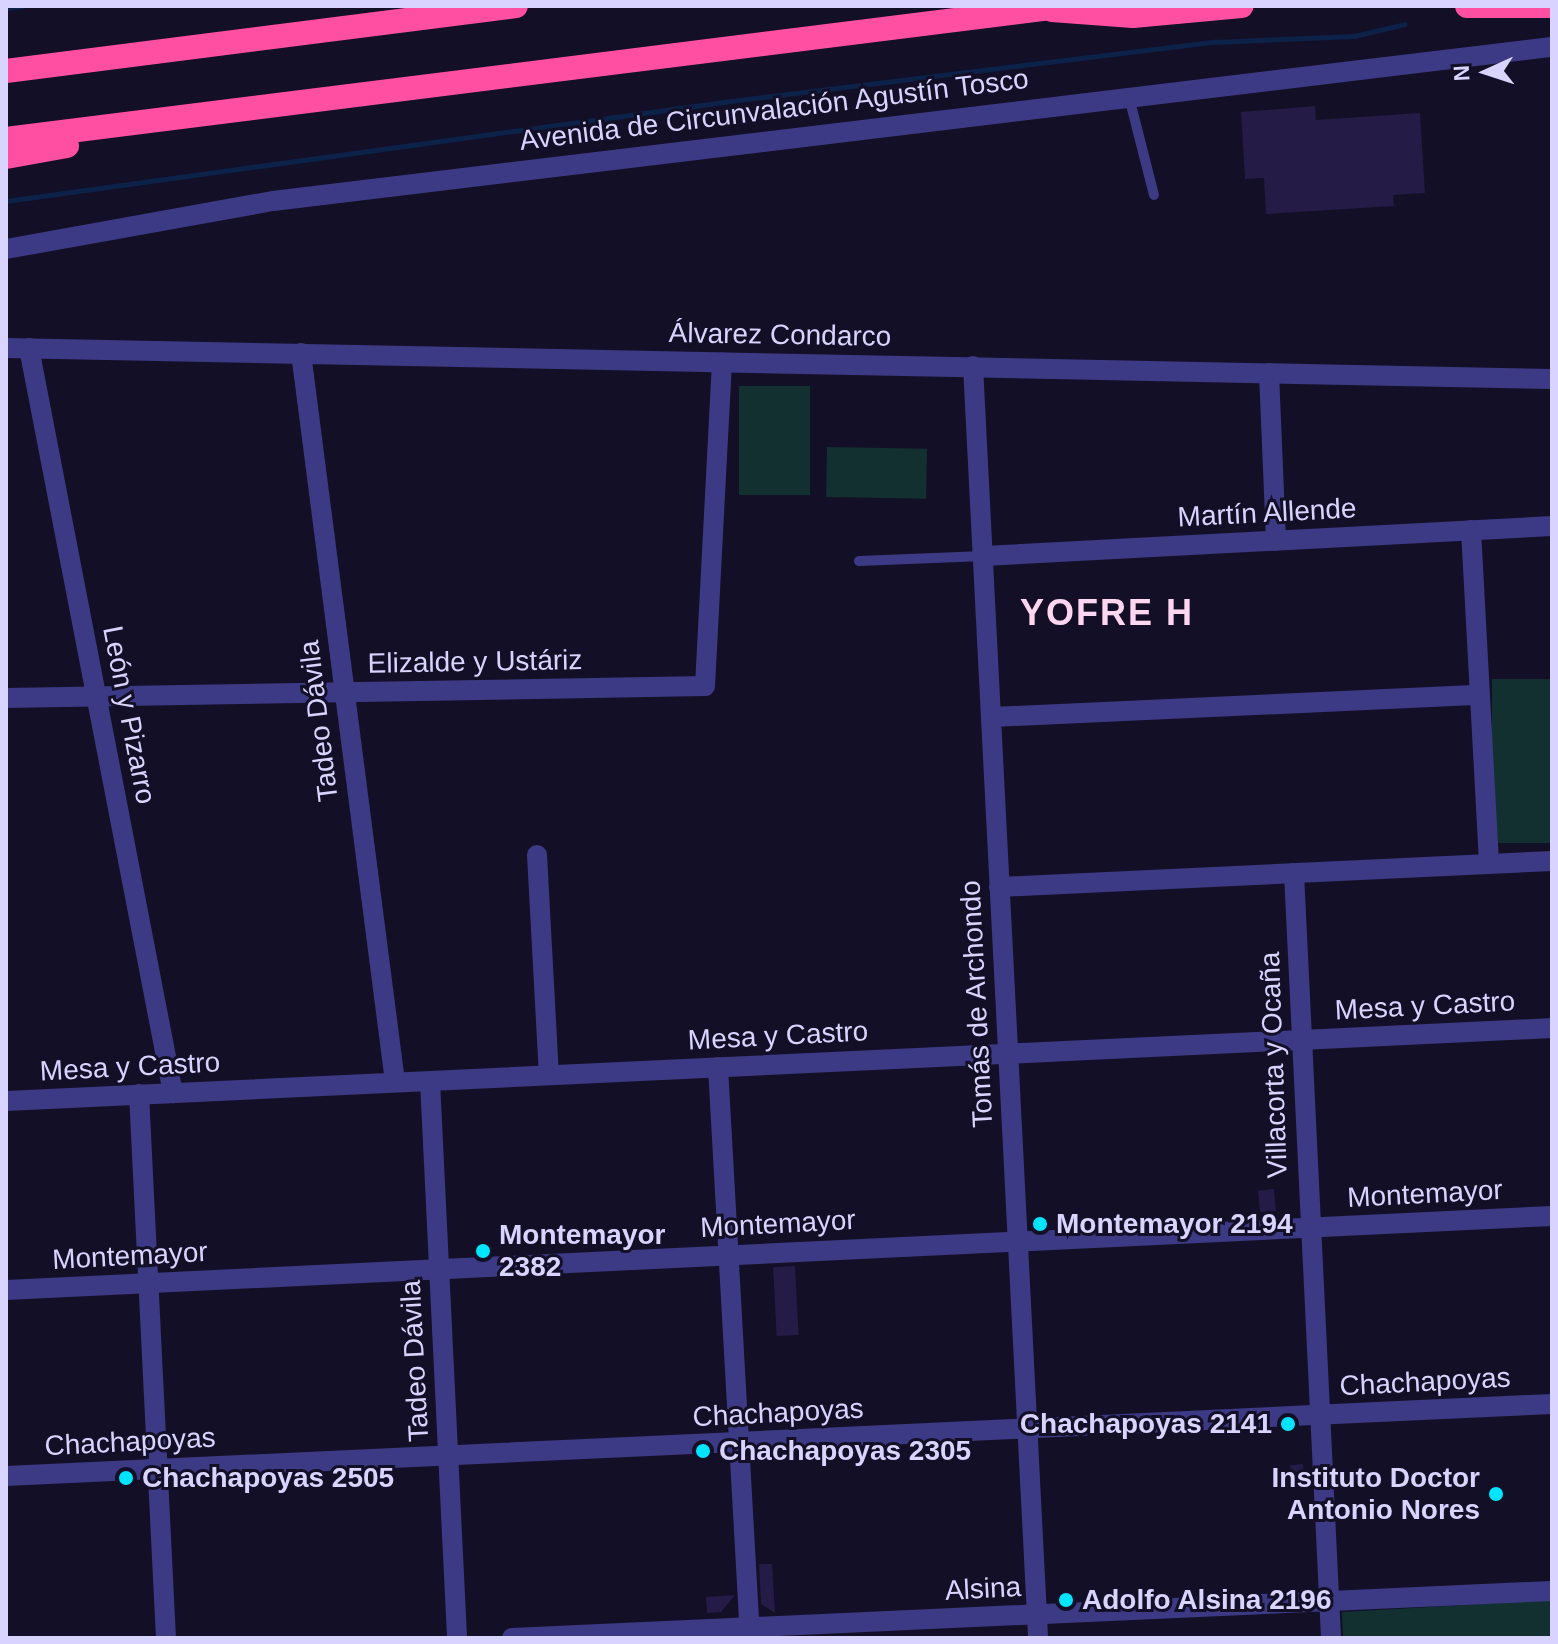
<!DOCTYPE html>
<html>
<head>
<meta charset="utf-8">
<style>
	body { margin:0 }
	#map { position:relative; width:1558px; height:1644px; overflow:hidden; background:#130f26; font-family:Helvetica,sans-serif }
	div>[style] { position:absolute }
	.green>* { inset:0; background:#12302f; transform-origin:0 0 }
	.stream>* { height:5px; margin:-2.5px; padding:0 2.5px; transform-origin:2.5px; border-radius:2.5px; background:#0c2248 }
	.building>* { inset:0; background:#241b47; transform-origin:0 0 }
	.lane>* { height:10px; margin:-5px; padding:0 5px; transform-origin:5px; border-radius:5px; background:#3d3a85 }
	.street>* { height:20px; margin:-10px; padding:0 10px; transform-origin:10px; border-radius:10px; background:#3d3a85 }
	.highway>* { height:24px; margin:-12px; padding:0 12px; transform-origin:12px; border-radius:12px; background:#ff4fa3 }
	.dots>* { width:22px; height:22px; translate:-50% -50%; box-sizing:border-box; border:4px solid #130f26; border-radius:50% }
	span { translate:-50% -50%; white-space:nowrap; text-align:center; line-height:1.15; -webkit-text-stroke:6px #130f26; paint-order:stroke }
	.street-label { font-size:28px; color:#d9d4ff }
	.poi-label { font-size:28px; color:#d9d4ff; font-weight:700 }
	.left { translate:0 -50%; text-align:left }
	.right { translate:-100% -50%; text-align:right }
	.district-label { font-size:36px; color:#ffd6f0; font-weight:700; letter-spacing:2px }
	.frame { position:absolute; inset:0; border:8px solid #d9d4ff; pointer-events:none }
	.north { position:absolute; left:1446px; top:32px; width:80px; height:80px; -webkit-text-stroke:6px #130f26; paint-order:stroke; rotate:267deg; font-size:22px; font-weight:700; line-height:32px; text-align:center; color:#d9d4ff }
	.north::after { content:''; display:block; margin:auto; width:28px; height:36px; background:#d9d4ff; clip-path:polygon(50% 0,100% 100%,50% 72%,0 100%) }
</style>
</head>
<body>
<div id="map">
	<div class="green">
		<i style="left:739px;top:386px;width:71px;height:109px"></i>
		<i style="left:827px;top:447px;width:100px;height:50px;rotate:1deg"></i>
		<i style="left:1552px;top:679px;width:164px;height:60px;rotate:90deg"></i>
		<i style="clip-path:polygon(1552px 1600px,1552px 1638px,1343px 1638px,1342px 1612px)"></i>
	</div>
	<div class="stream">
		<i style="left:6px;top:8px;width:17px;rotate:-7deg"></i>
		<i style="left:6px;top:201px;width:732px;rotate:-7.85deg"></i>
		<i style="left:731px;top:101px;width:488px;rotate:-7deg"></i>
		<i style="left:1215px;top:42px;width:139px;rotate:-2.5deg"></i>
		<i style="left:1354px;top:36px;width:52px;rotate:-13.2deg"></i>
	</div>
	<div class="building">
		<i style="clip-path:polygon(1315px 106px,1316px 120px,1420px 113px,1425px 193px,1393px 195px,1394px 206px,1266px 214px,1264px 178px,1245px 179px,1241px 112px)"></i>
		<i style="left:1274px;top:1189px;width:22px;height:16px;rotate:85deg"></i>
		<i style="left:795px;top:1266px;width:69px;height:22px;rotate:87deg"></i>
		<i style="left:1303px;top:1464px;width:19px;height:13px;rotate:84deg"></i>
		<i style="clip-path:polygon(759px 1564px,772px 1564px,775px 1613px,761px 1604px)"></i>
		<i style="clip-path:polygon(735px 1595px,721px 1612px,707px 1613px,706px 1597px)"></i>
	</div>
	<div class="lane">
		<i style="left:1129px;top:97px;width:101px;rotate:75.7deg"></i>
		<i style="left:859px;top:561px;width:125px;rotate:-2.3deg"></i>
	</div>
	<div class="street">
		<i style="left:6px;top:249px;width:271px;rotate:-10.2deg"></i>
		<i style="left:273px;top:201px;width:1288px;rotate:-6.87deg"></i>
		<i style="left:6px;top:348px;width:1546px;rotate:1.15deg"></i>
		<i style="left:29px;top:348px;width:759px;rotate:79.06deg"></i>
		<i style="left:301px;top:353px;width:735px;rotate:82.65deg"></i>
		<i style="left:973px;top:366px;width:1274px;rotate:87.07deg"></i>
		<i style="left:1269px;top:373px;width:168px;rotate:87.6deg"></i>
		<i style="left:1471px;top:530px;width:334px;rotate:86.9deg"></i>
		<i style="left:984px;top:556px;width:569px;rotate:-3.02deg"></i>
		<i style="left:6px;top:698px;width:699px;rotate:-0.98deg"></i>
		<i style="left:705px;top:686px;width:324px;rotate:-87deg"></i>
		<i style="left:992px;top:717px;width:488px;rotate:-2.6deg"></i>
		<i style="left:537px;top:855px;width:220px;rotate:86.9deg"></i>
		<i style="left:1294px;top:873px;width:766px;rotate:87.23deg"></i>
		<i style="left:999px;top:887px;width:554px;rotate:-2.69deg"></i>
		<i style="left:718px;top:1067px;width:572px;rotate:86.79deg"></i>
		<i style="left:430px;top:1081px;width:558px;rotate:87.22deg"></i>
		<i style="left:139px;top:1094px;width:545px;rotate:87.16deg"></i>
		<i style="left:6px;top:1101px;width:1548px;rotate:-2.7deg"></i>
		<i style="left:6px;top:1290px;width:1548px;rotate:-2.74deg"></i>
		<i style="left:6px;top:1476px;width:1548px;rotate:-2.67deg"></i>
		<i style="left:512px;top:1638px;width:1041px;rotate:-2.59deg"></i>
	</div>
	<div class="highway">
		<i style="left:1467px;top:6px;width:85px"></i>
		<i style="left:1052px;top:10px;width:81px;rotate:4.2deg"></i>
		<i style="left:1133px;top:16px;width:109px;rotate:-5.2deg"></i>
		<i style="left:6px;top:71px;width:514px;rotate:-7.26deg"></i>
		<i style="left:6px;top:139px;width:1068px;rotate:-7.15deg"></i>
		<i style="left:6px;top:157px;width:62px;rotate:-10.2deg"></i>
	</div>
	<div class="dots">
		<i style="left:1040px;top:1224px;background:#00e5ff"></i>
		<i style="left:483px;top:1251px;background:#00e5ff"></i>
		<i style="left:1288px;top:1424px;background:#00e5ff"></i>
		<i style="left:703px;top:1451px;background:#00e5ff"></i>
		<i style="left:126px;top:1478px;background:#00e5ff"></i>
		<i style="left:1496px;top:1494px;background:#00e5ff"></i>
		<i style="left:1066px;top:1600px;background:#00e5ff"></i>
	</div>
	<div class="street-label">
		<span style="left:774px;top:110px;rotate:-7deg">Avenida de Circunvalación Agustín Tosco</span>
		<span style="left:780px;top:335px;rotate:1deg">Álvarez Condarco</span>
		<span style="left:1267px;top:513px;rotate:-3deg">Martín Allende</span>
		<span style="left:475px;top:662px;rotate:-1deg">Elizalde y Ustáriz</span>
		<span style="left:129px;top:715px;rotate:79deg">León y Pizarro</span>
		<span style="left:319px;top:721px;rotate:-97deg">Tadeo Dávila</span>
		<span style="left:977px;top:1004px;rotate:-93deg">Tomás de Archondo</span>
		<span style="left:1425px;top:1006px;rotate:-3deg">Mesa y Castro</span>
		<span style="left:778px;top:1036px;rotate:-3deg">Mesa y Castro</span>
		<span style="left:1274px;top:1065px;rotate:-92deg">Villacorta y Ocaña</span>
		<span style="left:130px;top:1067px;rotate:-3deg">Mesa y Castro</span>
		<span style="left:1425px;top:1194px;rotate:-3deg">Montemayor</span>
		<span style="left:778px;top:1224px;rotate:-3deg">Montemayor</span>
		<span style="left:130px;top:1256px;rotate:-3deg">Montemayor</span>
		<span style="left:415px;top:1361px;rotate:-93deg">Tadeo Dávila</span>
		<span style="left:1425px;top:1382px;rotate:-3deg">Chachapoyas</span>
		<span style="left:778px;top:1413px;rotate:-3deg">Chachapoyas</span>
		<span style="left:130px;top:1442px;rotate:-3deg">Chachapoyas</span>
		<span style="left:983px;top:1589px;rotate:-3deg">Alsina</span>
	</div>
	<div class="poi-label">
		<span class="left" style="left:1056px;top:1224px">Montemayor 2194</span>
		<span class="left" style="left:499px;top:1251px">Montemayor<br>2382</span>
		<span class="right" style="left:1272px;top:1424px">Chachapoyas 2141</span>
		<span class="left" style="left:719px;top:1451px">Chachapoyas 2305</span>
		<span class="left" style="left:142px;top:1478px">Chachapoyas 2505</span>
		<span class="right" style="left:1480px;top:1494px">Instituto Doctor<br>Antonio Nores</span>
		<span class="left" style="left:1082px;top:1600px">Adolfo Alsina 2196</span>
	</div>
	<div class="district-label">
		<span style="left:1107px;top:613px">YOFRE H</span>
	</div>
	<div class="frame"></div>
	<div class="north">N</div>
</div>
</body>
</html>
